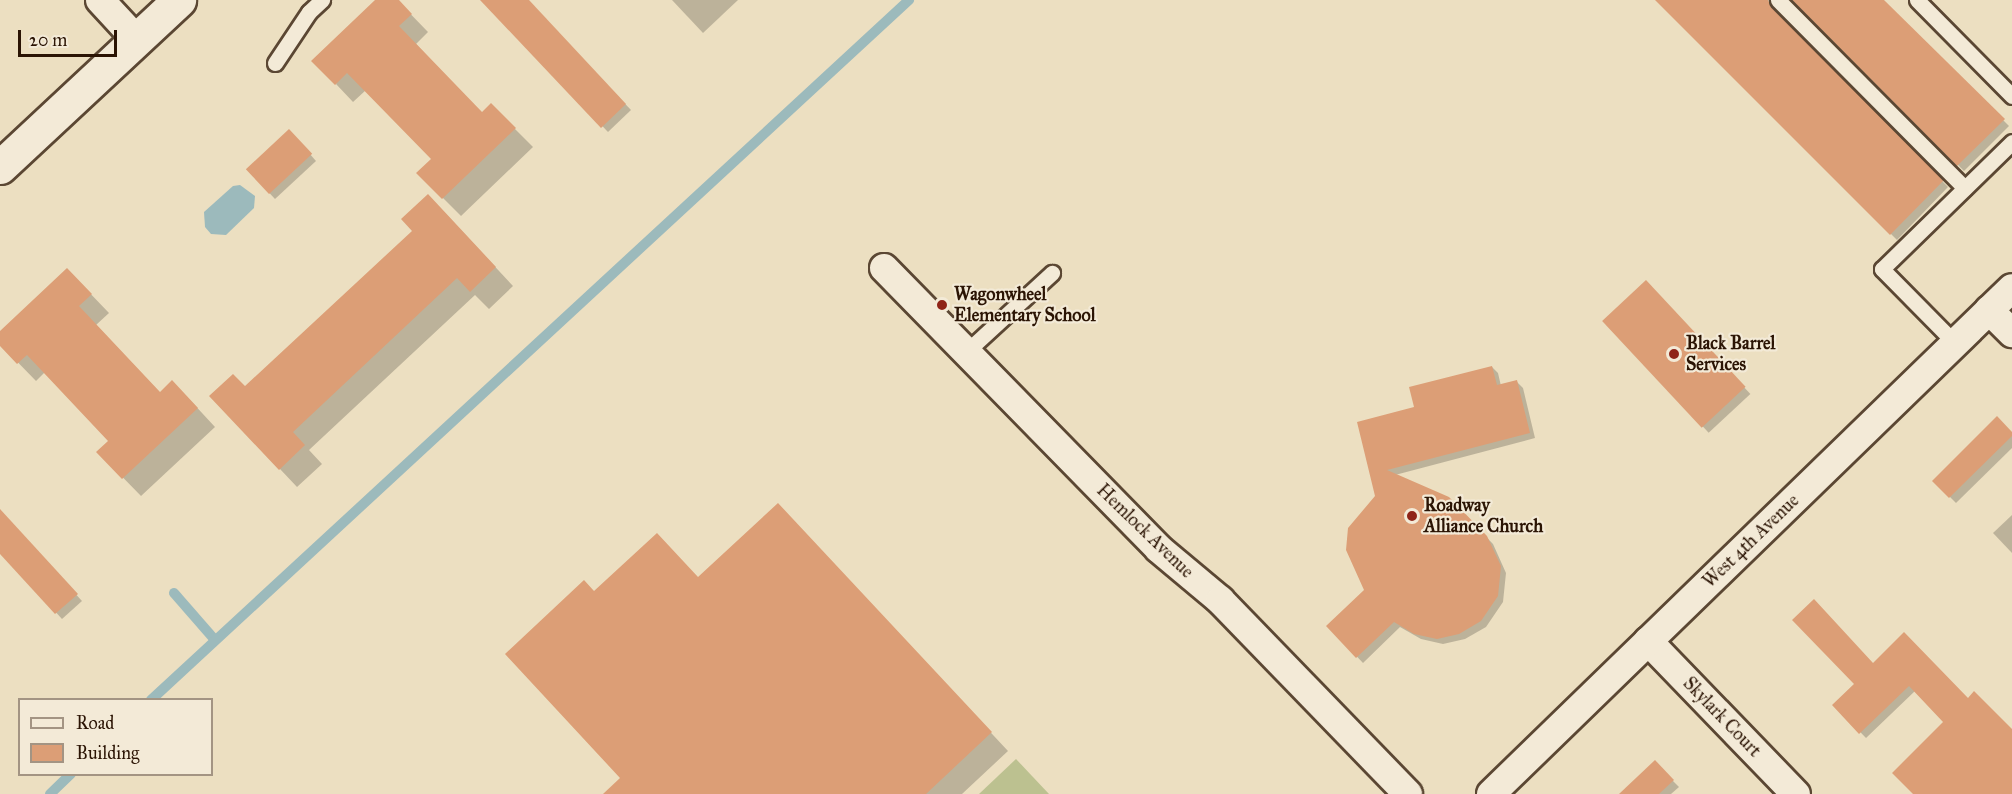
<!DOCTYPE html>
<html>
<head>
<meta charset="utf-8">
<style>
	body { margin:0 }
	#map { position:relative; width:2012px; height:794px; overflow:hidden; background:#ecdfc1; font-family:"IM FELL Great Primer",serif }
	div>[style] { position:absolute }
	.green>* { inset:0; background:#bcc190 }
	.water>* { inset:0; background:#9cbabc }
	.shadow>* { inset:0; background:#0003; transform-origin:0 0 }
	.stream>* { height:10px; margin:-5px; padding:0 5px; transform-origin:5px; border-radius:5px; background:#9cbabc }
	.building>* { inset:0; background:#dc9e76; transform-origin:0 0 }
	.roads { filter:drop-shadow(2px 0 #5b4733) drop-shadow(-2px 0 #5b4733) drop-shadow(0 2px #5b4733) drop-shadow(0 -2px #5b4733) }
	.service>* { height:15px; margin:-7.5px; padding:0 7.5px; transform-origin:7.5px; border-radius:7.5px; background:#f3ead7 }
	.minor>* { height:28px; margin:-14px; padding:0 14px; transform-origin:14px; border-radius:14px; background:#f3ead7 }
	.tertiary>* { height:33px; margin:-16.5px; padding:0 16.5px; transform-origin:16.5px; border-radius:16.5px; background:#f3ead7 }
	.dots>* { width:16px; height:16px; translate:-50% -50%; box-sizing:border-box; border:3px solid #f3ead7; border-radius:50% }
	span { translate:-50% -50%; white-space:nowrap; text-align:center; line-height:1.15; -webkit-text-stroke:4.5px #f3ead7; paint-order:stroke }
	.poi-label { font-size:18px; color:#2b1404; font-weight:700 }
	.left { translate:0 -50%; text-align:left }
	.street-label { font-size:18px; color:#2b1404 }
	.legend { position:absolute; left:18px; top:698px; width:195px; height:78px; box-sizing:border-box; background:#f3ead7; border:2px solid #a39483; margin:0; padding:8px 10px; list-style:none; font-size:18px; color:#2b1404 }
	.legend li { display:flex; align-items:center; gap:12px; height:30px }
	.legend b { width:30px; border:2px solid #a39483 }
	.scale { position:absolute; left:18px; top:30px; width:99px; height:27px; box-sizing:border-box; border:3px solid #2b1404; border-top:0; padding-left:8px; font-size:18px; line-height:21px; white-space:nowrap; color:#2b1404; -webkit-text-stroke:4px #f3ead7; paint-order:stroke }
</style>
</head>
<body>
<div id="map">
	<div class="green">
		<i style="clip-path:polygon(1016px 759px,1049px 794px,979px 794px)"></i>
	</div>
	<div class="water">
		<i style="clip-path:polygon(240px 185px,255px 196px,254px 208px,226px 235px,211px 234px,205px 227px,204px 212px,233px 186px)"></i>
	</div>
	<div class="shadow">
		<i style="clip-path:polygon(377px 0,397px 0,428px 32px,416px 44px,482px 114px,491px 105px,533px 147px,461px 216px,418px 173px,433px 159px,366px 90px,353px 102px,336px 84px)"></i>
		<i style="clip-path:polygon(482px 0,527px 0,631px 110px,608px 132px)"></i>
		<i style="clip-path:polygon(672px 0,738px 0,703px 33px)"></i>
		<i style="clip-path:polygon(1658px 0,1776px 0,1774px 9px,1777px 15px,1948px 187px,1897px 240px)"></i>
		<i style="clip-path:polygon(1794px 0,1883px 0,2009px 126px,1964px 171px)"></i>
		<i style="clip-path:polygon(295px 137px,316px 161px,275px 199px,247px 169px)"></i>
		<i style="clip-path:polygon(445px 213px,513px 286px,489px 309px,475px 295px,309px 450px,322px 464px,297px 487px,280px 469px,245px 388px)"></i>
		<i style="left:1646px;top:282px;width:153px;height:57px;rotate:47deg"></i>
		<i style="clip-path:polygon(85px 288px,109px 313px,96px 325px,160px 393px,190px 400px,215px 427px,141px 496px,98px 452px,110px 441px,45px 372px,36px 381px,0 344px,0 333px)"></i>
		<i style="clip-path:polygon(1492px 367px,1498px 373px,1501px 386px,1517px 382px,1523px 388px,1535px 438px,1395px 475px,1448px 498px,1493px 544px,1506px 573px,1503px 602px,1486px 627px,1465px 639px,1443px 644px,1421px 639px,1400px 627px,1363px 663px,1328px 626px,1366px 591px,1377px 496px,1358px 423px,1416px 409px)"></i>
		<i style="clip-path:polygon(2012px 434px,2012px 448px,1956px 503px,1934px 481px)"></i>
		<i style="clip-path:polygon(0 511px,82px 601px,62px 619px,0 551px)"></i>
		<i style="clip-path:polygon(2012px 515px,2012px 553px,1993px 533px)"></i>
		<i style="clip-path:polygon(795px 523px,1008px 751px,962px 794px,605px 794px,622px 778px,594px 593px,699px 579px)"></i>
		<i style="clip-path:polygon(1873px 665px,1968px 700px,2012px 740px,2012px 794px,1916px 794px,1945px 722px,1915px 691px,1866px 738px,1834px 705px)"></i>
		<i style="clip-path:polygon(1654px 762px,1679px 787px,1671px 794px,1621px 794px)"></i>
	</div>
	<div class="stream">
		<i style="left:174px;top:593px;width:62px;rotate:48.9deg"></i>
		<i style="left:151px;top:700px;width:1032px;rotate:-42.72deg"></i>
		<i style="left:50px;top:794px;width:29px;rotate:-44deg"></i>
	</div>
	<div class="building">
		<i style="clip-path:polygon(375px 0,399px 0,412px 14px,399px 26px,482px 112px,491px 103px,516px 128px,442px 199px,416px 173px,431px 159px,347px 73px,335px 85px,311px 61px)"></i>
		<i style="clip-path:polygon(480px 0,529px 0,626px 104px,601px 128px)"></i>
		<i style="clip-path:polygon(1655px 0,1768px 0,1771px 7px,1944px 180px,1890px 235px)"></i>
		<i style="clip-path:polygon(1792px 0,1884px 0,2005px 119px,1957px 166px)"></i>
		<i style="left:289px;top:129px;width:34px;height:59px;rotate:47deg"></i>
		<i style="clip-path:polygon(428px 194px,496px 267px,470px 292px,457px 278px,293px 432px,305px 445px,279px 470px,209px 396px,233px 374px,245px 386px,412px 231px,401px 219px)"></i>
		<i style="clip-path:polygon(67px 268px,92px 294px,79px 306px,160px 392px,172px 380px,198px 408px,122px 479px,96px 452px,108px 441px,27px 355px,17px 364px,0 346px,0 331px)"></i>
		<i style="left:1646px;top:280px;width:146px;height:60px;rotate:47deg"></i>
		<i style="clip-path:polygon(1492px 366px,1497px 385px,1517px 380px,1530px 433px,1387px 470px,1449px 497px,1487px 536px,1501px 566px,1498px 596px,1481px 621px,1459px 634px,1437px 639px,1414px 634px,1394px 622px,1356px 658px,1326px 626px,1364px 590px,1346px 550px,1348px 528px,1375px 496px,1357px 422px,1414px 407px,1409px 387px)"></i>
		<i style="clip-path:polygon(1997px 416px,2012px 432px,2012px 436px,1949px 498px,1932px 481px)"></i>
		<i style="clip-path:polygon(778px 503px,992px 732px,926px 794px,603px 794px,620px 778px,505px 654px,584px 580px,594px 591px,657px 533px,698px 577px)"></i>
		<i style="clip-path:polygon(0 509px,78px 594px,55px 614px,0 554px)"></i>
		<i style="clip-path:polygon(1814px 599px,1873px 663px,1904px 632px,1968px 698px,1974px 691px,2012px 729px,2012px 794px,1913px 794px,1892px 773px,1943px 722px,1909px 686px,1859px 734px,1832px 705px,1854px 684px,1792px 620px)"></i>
		<i style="clip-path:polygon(1655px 760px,1674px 780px,1659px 794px,1619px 794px)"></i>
	</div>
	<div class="roads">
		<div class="service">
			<i style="left:1778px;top:0;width:265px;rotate:45.2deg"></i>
			<i style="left:1917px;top:0;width:135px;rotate:45.3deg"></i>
			<i style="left:275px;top:63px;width:61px;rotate:-56.3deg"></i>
			<i style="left:309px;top:12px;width:18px;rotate:-43deg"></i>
			<i style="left:1955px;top:343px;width:104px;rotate:-134.6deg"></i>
			<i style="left:1882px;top:269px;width:182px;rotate:-44.3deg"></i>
			<i style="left:966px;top:352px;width:117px;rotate:-42.6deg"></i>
		</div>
		<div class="minor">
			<i style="left:100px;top:0;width:54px;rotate:47.2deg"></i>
			<i style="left:884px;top:268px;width:393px;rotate:45.6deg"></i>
			<i style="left:1159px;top:549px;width:80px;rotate:39.9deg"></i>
			<i style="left:1220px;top:600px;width:270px;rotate:45.9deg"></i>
			<i style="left:1989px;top:310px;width:33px;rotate:45deg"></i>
			<i style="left:1648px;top:641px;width:213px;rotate:46deg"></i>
			<i style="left:1491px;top:794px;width:726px;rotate:-44.16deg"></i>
		</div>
		<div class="tertiary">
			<i style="left:0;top:167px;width:245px;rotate:-43deg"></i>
		</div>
	</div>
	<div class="dots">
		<i style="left:942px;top:305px;background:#8f2418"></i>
		<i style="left:1674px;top:354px;background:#8f2418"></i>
		<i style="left:1412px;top:516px;background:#8f2418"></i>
	</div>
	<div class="poi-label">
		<span class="left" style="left:954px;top:305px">Wagonwheel<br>Elementary School</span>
		<span class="left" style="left:1686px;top:354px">Black Barrel<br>Services</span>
		<span class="left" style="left:1424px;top:516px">Roadway<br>Alliance Church</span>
	</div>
	<div class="street-label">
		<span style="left:1145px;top:531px;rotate:44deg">Hemlock Avenue</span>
		<span style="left:1751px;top:541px;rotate:-44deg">West 4th Avenue</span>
		<span style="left:1722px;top:717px;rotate:46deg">Skylark Court</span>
	</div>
	<ul class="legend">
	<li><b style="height:8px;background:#f3ead7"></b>Road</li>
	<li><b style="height:16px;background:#dc9e76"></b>Building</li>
	</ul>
	<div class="scale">20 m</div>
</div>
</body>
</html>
